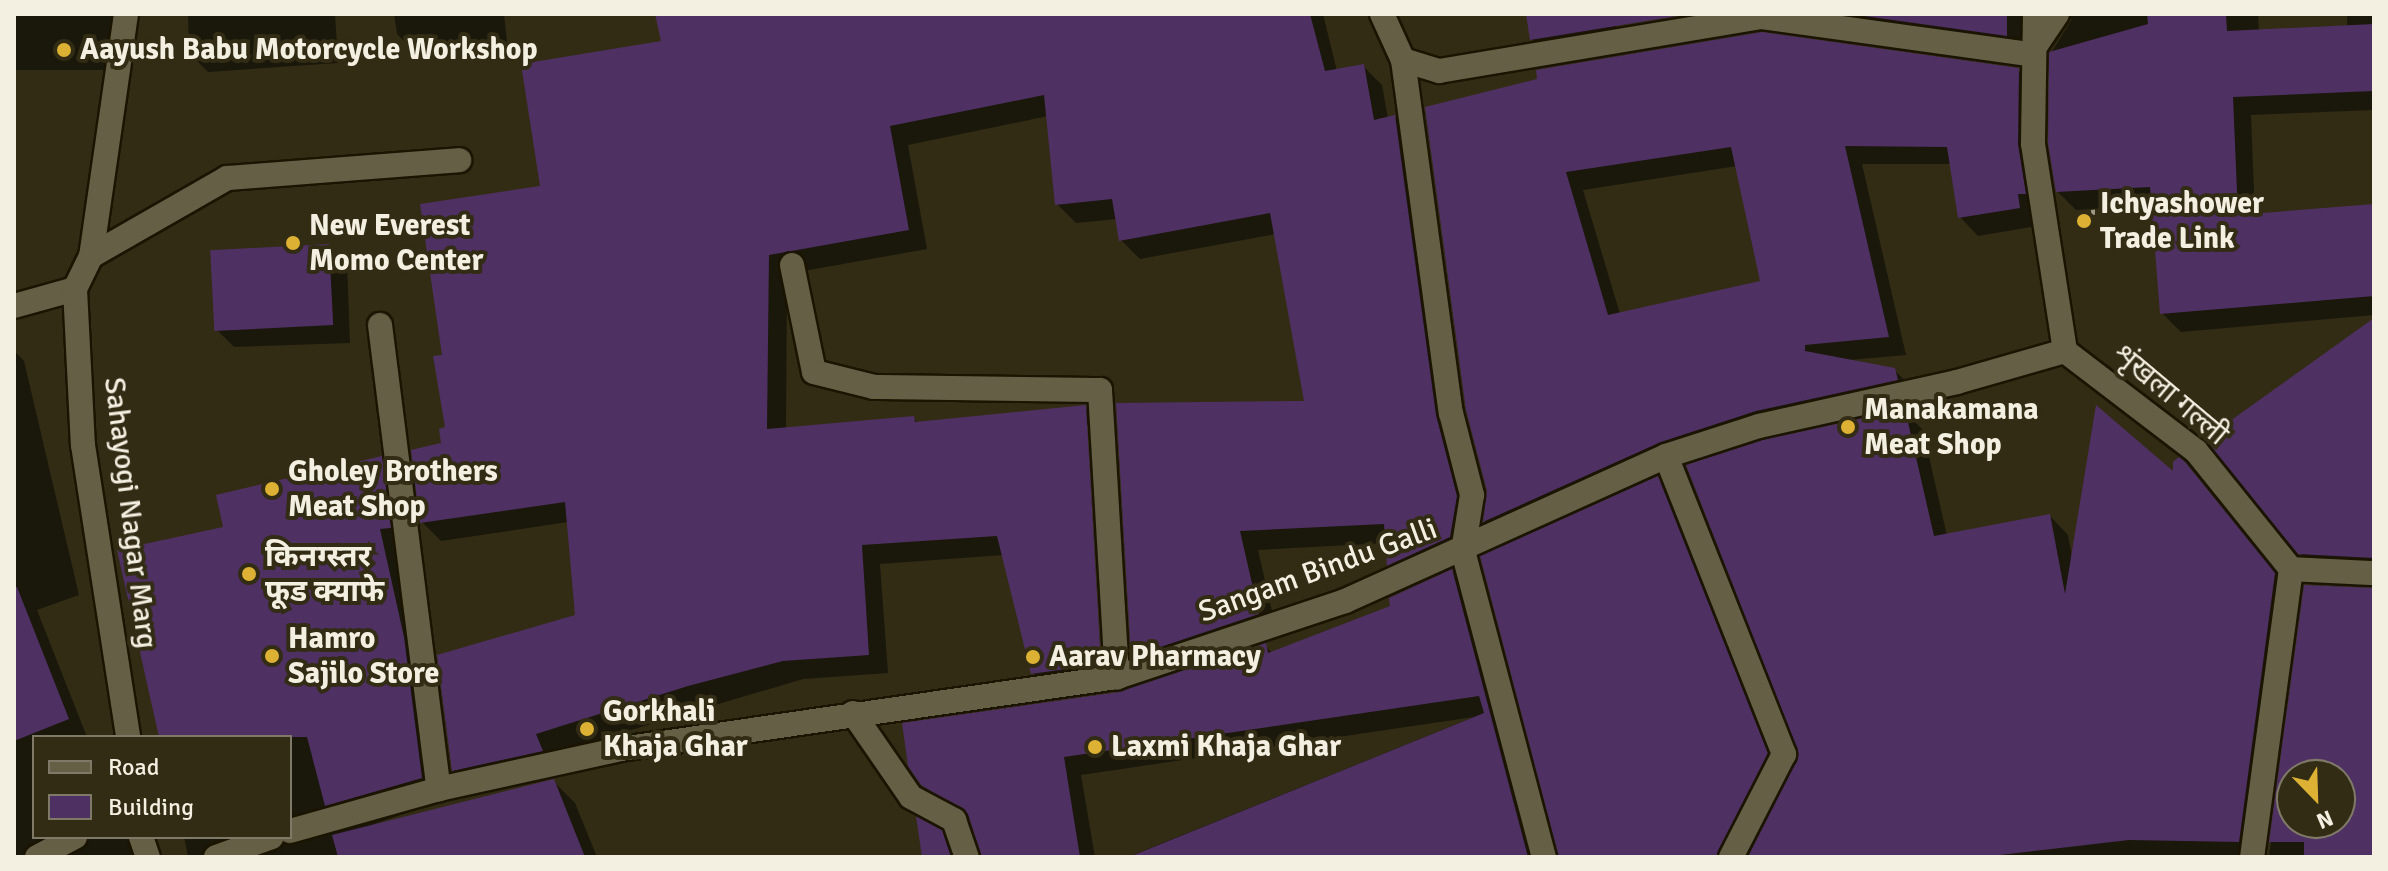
<!DOCTYPE html>
<html>
<head>
<meta charset="utf-8">
<style>
	body { margin:0 }
	#map { position:relative; width:2388px; height:871px; overflow:hidden; background:#322c15; font-family:Signika,"Noto Sans Devanagari",sans-serif }
	div>[style] { position:absolute }
	.shadow>* { inset:0; background:#0007; transform-origin:0 0 }
	.building>* { inset:0; background:#4f3063; transform-origin:0 0 }
	.path>* { height:5px; margin-top:-2.5px; transform-origin:0; background:repeating-linear-gradient(90deg,#9c9785 0 4px,transparent 0 8px) }
	.roads { filter:drop-shadow(2px 0 #1a1400) drop-shadow(-2px 0 #1a1400) drop-shadow(0 2px #1a1400) drop-shadow(0 -2px #1a1400) }
	.service>* { height:24px; margin:-12px; padding:0 12px; transform-origin:12px; border-radius:12px; background:#655f46 }
	.minor>* { height:24px; margin:-12px; padding:0 12px; transform-origin:12px; border-radius:12px; background:#655f46 }
	.dots>* { width:22px; height:22px; translate:-50% -50%; box-sizing:border-box; border:4px solid #322c15; border-radius:50% }
	span { translate:-50% -50%; white-space:nowrap; text-align:center; line-height:1.15; -webkit-text-stroke:8px #322c15; paint-order:stroke }
	.poi-label { font-size:30px; color:#f3efe1; font-weight:700 }
	.left { translate:0 -50%; text-align:left }
	.street-label { font-size:30px; color:#f3efe1 }
	.frame { position:absolute; inset:0; border:16px solid #f3efe1; pointer-events:none }
	.legend { position:absolute; left:32px; top:735px; width:260px; height:104px; box-sizing:border-box; background:#322c15; border:2px solid #7f7a67; margin:0; padding:10px 14px; list-style:none; font-size:24px; color:#f3efe1 }
	.legend li { display:flex; align-items:center; gap:16px; height:40px }
	.legend b { width:40px; border:2px solid #7f7a67 }
	.north { position:absolute; left:2276px; top:759px; width:80px; height:80px; box-sizing:border-box; background:#322c15; border:2px solid #7f7a67; border-radius:50%; rotate:157deg; font-size:22px; font-weight:700; line-height:32px; text-align:center; color:#f3efe1 }
	.north::after { content:''; display:block; margin:auto; width:28px; height:36px; background:#ddb133; clip-path:polygon(50% 0,100% 100%,50% 72%,0 100%) }
</style>
</head>
<body>
<div id="map">
	<div class="shadow">
		<i style="left:14px;top:14px;width:106px;height:56px"></i>
		<i style="clip-path:polygon(188px 14px,335px 14px,338px 63px,208px 72px,189px 53px)"></i>
		<i style="clip-path:polygon(394px 14px,504px 14px,507px 42px,416px 53px,397px 34px)"></i>
		<i style="clip-path:polygon(evenodd,657px 14px,1323px 14px,1337px 71px,1363px 66px,1382px 85px,1388px 118px,1395px 117px,1414px 136px,1468px 556px,1408px 583px,1389px 565px,1387px 543px,1258px 550px,1277px 633px,1152px 675px,1133px 656px,1307px 403px,1276px 234px,1140px 259px,1121px 240px,1117px 219px,1076px 223px,1057px 204px,1048px 116px,908px 145px,927px 249px,787px 274px,786px 429px,913px 418px,918px 423px,1085px 407px,1104px 426px,1119px 683px,1052px 692px,1033px 673px,1004px 555px,880px 564px,888px 673px,803px 679px,554px 753px,473px 789px,454px 770px,577px 617px,568px 522px,441px 541px,422px 522px,447px 429px,444px 356px,543px 187px,664px 43px,657px 14px,1085px 425px,1089px 425px,1104px 674px,1100px 674px,1085px 425px)"></i>
		<i style="clip-path:polygon(1528px 14px,1614px 14px,1620px 46px,1551px 58px,1532px 40px)"></i>
		<i style="clip-path:polygon(1721px 14px,2258px 14px,2259px 32px,2347px 27px,2347px 14px,2374px 14px,2374px 110px,2251px 115px,2255px 216px,2374px 206px,2374px 315px,2181px 332px,2162px 313px,2153px 205px,2076px 210px,2057px 191px,2051px 53px,2072px 19px,2046px 19px,2037px 55px)"></i>
		<i style="clip-path:polygon(evenodd,2018px 70px,2037px 88px,2037px 226px,1978px 236px,1960px 217px,1951px 164px,1862px 164px,1906px 355px,1849px 360px,1894px 370px,1913px 388px,1680px 459px,1503px 539px,1485px 522px,1489px 491px,1427px 109px,2018px 70px,1737px 166px,1762px 283px,1620px 314px,1583px 190px,1737px 166px)"></i>
		<i style="clip-path:polygon(328px 246px,347px 265px,350px 343px,234px 347px,216px 329px)"></i>
		<i style="clip-path:polygon(2374px 320px,2374px 575px,2319px 572px,2300px 553px)"></i>
		<i style="clip-path:polygon(14px 351px,24px 361px,79px 595px,37px 610px,87px 737px,34px 737px,34px 837px,127px 837px,135px 857px,14px 857px)"></i>
		<i style="clip-path:polygon(1904px 411px,1923px 430px,1947px 536px,2050px 516px,2068px 535px,2072px 557px,2184px 463px,2293px 594px,2257px 857px,1750px 857px,1801px 754px)"></i>
		<i style="clip-path:polygon(381px 459px,403px 480px,443px 800px,369px 826px,553px 781px,575px 803px,597px 857px,188px 857px,184px 837px,290px 837px,290px 737px,161px 737px,225px 529px)"></i>
		<i style="clip-path:polygon(1657px 479px,1676px 497px,1785px 773px,1742px 857px,1559px 857px)"></i>
		<i style="clip-path:polygon(1452px 571px,1470px 590px,1541px 857px,1128px 857px,1474px 717px,1081px 775px,1095px 857px,982px 857px,972px 822px,923px 784px,1120px 694px,1265px 646px,1273px 654px,1392px 607px)"></i>
		<i style="clip-path:polygon(evenodd,2306px 587px,2374px 590px,2374px 857px,2269px 857px,2306px 587px,2292px 775px,2340px 775px,2340px 823px,2292px 823px,2292px 775px)"></i>
		<i style="clip-path:polygon(941px 832px,960px 851px,962px 857px,924px 857px)"></i>
	</div>
	<div class="building">
		<i style="clip-path:polygon(655px 14px,1310px 14px,1325px 71px,1364px 64px,1374px 120px,1395px 115px,1436px 415px,1457px 496px,1450px 537px,1387px 566px,1384px 524px,1240px 531px,1259px 614px,1131px 657px,1116px 403px,1304px 401px,1270px 213px,1119px 241px,1112px 199px,1055px 205px,1044px 95px,890px 126px,909px 230px,769px 255px,767px 429px,914px 416px,915px 422px,1086px 405px,1101px 664px,1031px 674px,997px 536px,862px 545px,869px 655px,783px 661px,688px 686px,536px 734px,543px 751px,452px 771px,437px 655px,575px 615px,565px 502px,420px 523px,411px 450px,441px 443px,439px 429px,445px 427px,433px 356px,442px 355px,420px 204px,540px 186px,521px 64px,661px 41px)"></i>
		<i style="clip-path:polygon(1526px 14px,1689px 14px,1530px 40px)"></i>
		<i style="clip-path:polygon(1850px 14px,2007px 14px,2007px 36px)"></i>
		<i style="clip-path:polygon(2147px 14px,2226px 14px,2227px 31px,2374px 24px,2374px 91px,2233px 97px,2238px 215px,2374px 204px,2374px 296px,2160px 314px,2150px 187px,2056px 192px,2048px 143px,2049px 52px,2148px 24px)"></i>
		<i style="clip-path:polygon(evenodd,1762px 32px,2019px 68px,2018px 144px,2026px 194px,2018px 194px,2020px 208px,1958px 218px,1947px 147px,1845px 146px,1889px 337px,1805px 345px,1805px 351px,1895px 368px,1898px 380px,1756px 411px,1661px 442px,1483px 522px,1487px 491px,1466px 410px,1425px 107px,1537px 79px,1536px 70px,1762px 32px,1731px 147px,1760px 281px,1608px 315px,1566px 172px,1731px 147px)"></i>
		<i style="left:329px;top:244px;width:81px;height:119px;rotate:87deg"></i>
		<i style="clip-path:polygon(2374px 318px,2374px 558px,2298px 554px,2205px 439px)"></i>
		<i style="clip-path:polygon(2096px 405px,2173px 471px,2173px 462px,2179px 457px,2185px 462px,2275px 573px,2239px 842px,2129px 840px,1983px 857px,1748px 857px,1799px 754px,1686px 465px,1763px 440px,1905px 409px,1934px 536px,2050px 514px,2065px 594px)"></i>
		<i style="clip-path:polygon(382px 456px,391px 528px,380px 529px,404px 637px,422px 778px,325px 806px,307px 737px,159px 737px,117px 550px,223px 527px,216px 495px)"></i>
		<i style="clip-path:polygon(1658px 476px,1768px 753px,1716px 857px,1559px 857px,1480px 556px)"></i>
		<i style="clip-path:polygon(1452px 569px,1528px 857px,1129px 857px,1484px 713px,1479px 696px,1064px 757px,1080px 857px,982px 857px,968px 814px,921px 785px,908px 766px,902px 723px,1119px 692px,1266px 643px,1268px 653px,1390px 606px,1389px 598px)"></i>
		<i style="clip-path:polygon(evenodd,2304px 585px,2374px 588px,2374px 857px,2304px 857px,2304px 842px,2269px 842px,2304px 585px,2292px 775px,2340px 775px,2340px 823px,2292px 823px,2292px 775px)"></i>
		<i style="clip-path:polygon(17px 587px,69px 719px,14px 741px,14px 588px)"></i>
		<i style="clip-path:polygon(554px 779px,585px 857px,338px 857px,332px 835px)"></i>
		<i style="clip-path:polygon(916px 816px,942px 830px,951px 857px,922px 857px)"></i>
	</div>
	<div class="path">
		<i style="left:2091px;top:212px;width:146px;rotate:-5.1deg"></i>
	</div>
	<div class="roads">
		<div class="service">
			<i style="left:91px;top:256px;width:157px;rotate:-29.8deg"></i>
			<i style="left:227px;top:178px;width:233px;rotate:-4.4deg"></i>
			<i style="left:14px;top:306px;width:63px;rotate:-15.6deg"></i>
		</div>
		<div class="minor">
			<i style="left:126px;top:14px;width:245px;rotate:98.2deg"></i>
			<i style="left:91px;top:256px;width:37px;rotate:116deg"></i>
			<i style="left:75px;top:289px;width:156px;rotate:87.1deg"></i>
			<i style="left:83px;top:445px;width:295px;rotate:81.2deg"></i>
			<i style="left:1382px;top:14px;width:51px;rotate:65.5deg"></i>
			<i style="left:1403px;top:60px;width:38px;rotate:17deg"></i>
			<i style="left:1439px;top:71px;width:327px;rotate:-9.5deg"></i>
			<i style="left:1762px;top:17px;width:271px;rotate:7.9deg"></i>
			<i style="left:2030px;top:54px;width:48px;rotate:-56deg"></i>
			<i style="left:2035px;top:14px;width:130px;rotate:90.9deg"></i>
			<i style="left:2033px;top:144px;width:209px;rotate:81.2deg"></i>
			<i style="left:2065px;top:351px;width:165px;rotate:37.4deg"></i>
			<i style="left:2196px;top:451px;width:151px;rotate:51.2deg"></i>
			<i style="left:2291px;top:569px;width:291px;rotate:97.7deg"></i>
			<i style="left:1403px;top:60px;width:356px;rotate:82.3deg"></i>
			<i style="left:1451px;top:413px;width:85px;rotate:75.6deg"></i>
			<i style="left:1472px;top:495px;width:57px;rotate:99.1deg"></i>
			<i style="left:1463px;top:551px;width:317px;rotate:75.2deg"></i>
			<i style="left:792px;top:265px;width:109px;rotate:78.4deg"></i>
			<i style="left:814px;top:372px;width:62px;rotate:14deg"></i>
			<i style="left:874px;top:387px;width:226px;rotate:0.8deg"></i>
			<i style="left:1100px;top:390px;width:288px;rotate:86.6deg"></i>
			<i style="left:380px;top:325px;width:468px;rotate:82.8deg"></i>
			<i style="left:1666px;top:456px;width:321px;rotate:68.4deg"></i>
			<i style="left:1784px;top:754px;width:116px;rotate:117.2deg"></i>
			<i style="left:2291px;top:569px;width:83px;rotate:2.8deg"></i>
			<i style="left:853px;top:713px;width:102px;rotate:55.4deg"></i>
			<i style="left:911px;top:797px;width:49px;rotate:28.1deg"></i>
			<i style="left:954px;top:820px;width:39px;rotate:71deg"></i>
			<i style="left:290px;top:831px;width:155px;rotate:-15.7deg"></i>
			<i style="left:439px;top:789px;width:186px;rotate:-12.4deg"></i>
			<i style="left:621px;top:749px;width:501px;rotate:-8.26deg"></i>
			<i style="left:1117px;top:677px;width:240px;rotate:-18.4deg"></i>
			<i style="left:1345px;top:601px;width:352px;rotate:-24.3deg"></i>
			<i style="left:1666px;top:456px;width:98px;rotate:-17.9deg"></i>
			<i style="left:1759px;top:426px;width:203px;rotate:-12.5deg"></i>
			<i style="left:1957px;top:382px;width:112px;rotate:-16deg"></i>
			<i style="left:141px;top:837px;width:21px;rotate:71deg"></i>
			<i style="left:37px;top:857px;width:43px;rotate:-27.8deg"></i>
			<i style="left:216px;top:857px;width:59px;rotate:-19.7deg"></i>
		</div>
	</div>
	<div class="dots">
		<i style="left:64px;top:50px;background:#ddb133"></i>
		<i style="left:2084px;top:221px;background:#ddb133"></i>
		<i style="left:293px;top:243px;background:#ddb133"></i>
		<i style="left:1848px;top:427px;background:#ddb133"></i>
		<i style="left:272px;top:489px;background:#ddb133"></i>
		<i style="left:249px;top:574px;background:#ddb133"></i>
		<i style="left:272px;top:656px;background:#ddb133"></i>
		<i style="left:1033px;top:657px;background:#ddb133"></i>
		<i style="left:587px;top:729px;background:#ddb133"></i>
		<i style="left:1095px;top:747px;background:#ddb133"></i>
	</div>
	<div class="poi-label">
		<span class="left" style="left:80px;top:50px">Aayush Babu Motorcycle Workshop</span>
		<span class="left" style="left:2100px;top:221px">Ichyashower<br>Trade Link</span>
		<span class="left" style="left:309px;top:243px">New Everest<br>Momo Center</span>
		<span class="left" style="left:1864px;top:427px">Manakamana<br>Meat Shop</span>
		<span class="left" style="left:288px;top:489px">Gholey Brothers<br>Meat Shop</span>
		<span class="left" style="left:265px;top:574px">किनग्स्तर<br>फूड क्याफे</span>
		<span class="left" style="left:288px;top:656px">Hamro<br>Sajilo Store</span>
		<span class="left" style="left:1049px;top:657px">Aarav Pharmacy</span>
		<span class="left" style="left:603px;top:729px">Gorkhali<br>Khaja Ghar</span>
		<span class="left" style="left:1111px;top:747px">Laxmi Khaja Ghar</span>
	</div>
	<div class="street-label">
		<span style="left:2170px;top:395px;rotate:40deg">शृंखला गल्ली</span>
		<span style="left:130px;top:513px;rotate:83deg">Sahayogi Nagar Marg</span>
		<span style="left:1318px;top:571px;rotate:-20deg">Sangam Bindu Galli</span>
	</div>
	<div class="frame"></div>
	<ul class="legend">
	<li><b style="height:10px;background:#655f46"></b>Road</li>
	<li><b style="height:22px;background:#4f3063"></b>Building</li>
	</ul>
	<div class="north">N</div>
</div>
</body>
</html>
